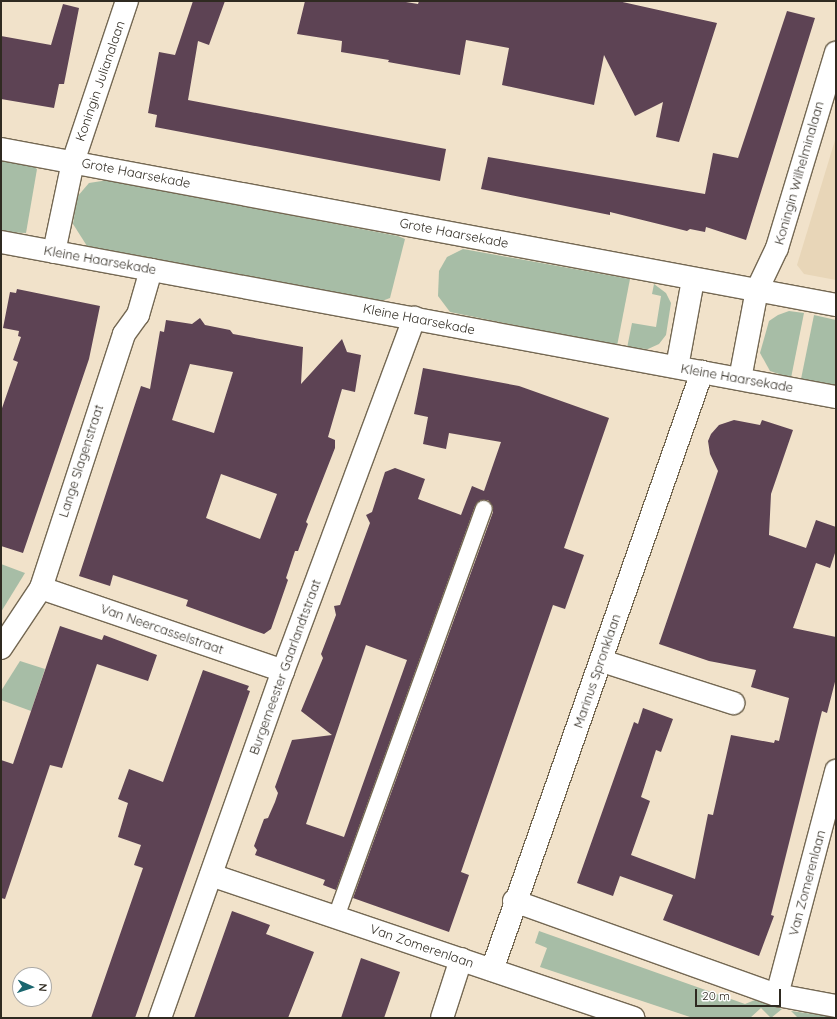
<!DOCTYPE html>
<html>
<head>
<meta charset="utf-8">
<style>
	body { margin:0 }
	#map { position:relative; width:837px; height:1019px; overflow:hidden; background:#f1e2ca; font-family:Quicksand,sans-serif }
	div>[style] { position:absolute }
	.built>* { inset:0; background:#e8d6b8 }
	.green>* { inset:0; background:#a7bda6 }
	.building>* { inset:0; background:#5d4354 }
	.roads { filter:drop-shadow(1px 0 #746853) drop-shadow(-1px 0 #746853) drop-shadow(0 1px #746853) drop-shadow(0 -1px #746853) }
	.lane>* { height:16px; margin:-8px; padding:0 8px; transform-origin:8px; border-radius:8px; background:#fff }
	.street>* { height:22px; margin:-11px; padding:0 11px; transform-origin:11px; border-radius:11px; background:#fff }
	.secondary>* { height:22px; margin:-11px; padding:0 11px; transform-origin:11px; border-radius:11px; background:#fff }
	span { translate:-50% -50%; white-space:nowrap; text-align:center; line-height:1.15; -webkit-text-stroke:4px #fff; paint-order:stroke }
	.street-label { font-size:13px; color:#2f2a21 }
	.frame { position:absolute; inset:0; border:2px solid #2f2a21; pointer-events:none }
	.north { position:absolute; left:12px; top:967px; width:40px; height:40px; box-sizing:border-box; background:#fff; border:1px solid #acaaa6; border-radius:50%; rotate:93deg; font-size:11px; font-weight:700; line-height:16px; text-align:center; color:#2f2a21 }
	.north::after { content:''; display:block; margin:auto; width:14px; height:18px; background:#1a666f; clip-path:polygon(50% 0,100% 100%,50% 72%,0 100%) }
	.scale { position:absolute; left:695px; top:989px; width:86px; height:18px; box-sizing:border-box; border:2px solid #2f2a21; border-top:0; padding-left:5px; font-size:12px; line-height:14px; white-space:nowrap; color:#2f2a21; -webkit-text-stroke:3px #fff; paint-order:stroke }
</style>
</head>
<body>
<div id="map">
	<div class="built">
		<i style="clip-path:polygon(836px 137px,836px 280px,804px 274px,797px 265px)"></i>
	</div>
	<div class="green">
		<i style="clip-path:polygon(1px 160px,31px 165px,37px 169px,26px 233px,1px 232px)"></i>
		<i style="clip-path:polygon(108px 180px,398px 236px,405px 239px,390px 298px,382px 301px,87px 246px,73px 224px,77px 197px,89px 183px)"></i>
		<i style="clip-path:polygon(463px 249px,630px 279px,617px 346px,450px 312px,438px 296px,439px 271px,447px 257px)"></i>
		<i style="clip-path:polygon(654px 284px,666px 293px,671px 303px,666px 335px,659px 344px,648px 349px,627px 348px,632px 323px,656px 327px,661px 296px,652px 294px)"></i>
		<i style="clip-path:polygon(789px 311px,804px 313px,791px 378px,770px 371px,760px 353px,769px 321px,778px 315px)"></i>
		<i style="clip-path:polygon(814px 315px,836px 320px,836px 386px,801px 379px)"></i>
		<i style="clip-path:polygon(1px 564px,25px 573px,1px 612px)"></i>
		<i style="clip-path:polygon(20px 661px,45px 669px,31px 711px,1px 700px,1px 691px)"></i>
		<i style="clip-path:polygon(539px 931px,745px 1004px,755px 1000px,782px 1009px,771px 1018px,761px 1008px,750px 1018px,693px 1018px,540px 967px,547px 948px,535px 943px)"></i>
		<i style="clip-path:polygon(791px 1011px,835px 1017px,836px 1018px,798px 1018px)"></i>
	</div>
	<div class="building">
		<i style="clip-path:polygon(193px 1px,225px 1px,209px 45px,198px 41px,188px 100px,446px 149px,440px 181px,155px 127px,157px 115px,148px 113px,159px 52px,175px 55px)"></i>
		<i style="clip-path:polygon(305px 1px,400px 1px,418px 4px,419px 1px,618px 1px,717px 23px,679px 142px,656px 137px,663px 102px,635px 116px,604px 55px,594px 105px,502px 85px,509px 48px,466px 40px,460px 75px,388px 62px,389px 60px,341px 52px,342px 41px,297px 34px)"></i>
		<i style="clip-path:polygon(63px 4px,79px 8px,64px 84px,59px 84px,54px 108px,1px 99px,1px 36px,51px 45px)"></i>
		<i style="clip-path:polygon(787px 11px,815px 18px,746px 240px,706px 227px,705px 232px,690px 229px,687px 231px,610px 212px,610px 215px,481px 189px,488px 157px,705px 194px,713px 153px,738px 158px)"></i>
		<i style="clip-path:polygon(17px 289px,100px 306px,89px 359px,23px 553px,1px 546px,1px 411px,18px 362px,13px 360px,21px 337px,18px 336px,19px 331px,3px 328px,10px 292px,16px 293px)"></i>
		<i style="clip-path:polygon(evenodd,200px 318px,205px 325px,230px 330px,233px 334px,303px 347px,301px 384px,342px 339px,347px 352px,361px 355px,355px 392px,342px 389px,328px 437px,335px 440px,335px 448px,306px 522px,308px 524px,298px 551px,295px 551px,286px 578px,288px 580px,271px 629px,264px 634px,186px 606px,188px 600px,113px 575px,110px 586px,79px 576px,141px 386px,150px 389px,160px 331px,164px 332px,166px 320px,192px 324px,200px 318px,190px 364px,233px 372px,214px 433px,172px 420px,190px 364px,200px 318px,221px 474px,277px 494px,260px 539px,206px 518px,221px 474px)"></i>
		<i style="clip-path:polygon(evenodd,423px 368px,519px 386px,609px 418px,564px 548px,584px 555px,565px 609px,553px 605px,461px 872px,469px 875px,449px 932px,353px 898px,493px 512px,493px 507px,488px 500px,482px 500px,475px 506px,336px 890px,323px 885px,325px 880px,255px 855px,257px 850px,254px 846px,264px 819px,268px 818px,275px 802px,278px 793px,275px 787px,292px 740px,332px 735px,301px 711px,323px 658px,321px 654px,336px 615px,334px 606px,340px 605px,370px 523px,366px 515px,372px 512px,385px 472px,395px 468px,425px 479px,418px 499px,461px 515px,472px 486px,484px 491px,501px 442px,449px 433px,446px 449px,423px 444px,428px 417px,414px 414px,423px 368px,366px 645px,407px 660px,344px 837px,306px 824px,366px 645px)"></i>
		<i style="clip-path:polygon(734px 420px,760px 425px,762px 420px,793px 430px,771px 494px,769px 535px,806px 548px,816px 520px,836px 527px,836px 550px,830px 568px,816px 563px,793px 628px,836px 637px,836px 678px,827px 713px,822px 711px,771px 915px,774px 916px,759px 956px,663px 920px,673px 895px,620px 876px,613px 896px,577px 883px,634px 722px,638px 724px,643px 708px,673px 719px,661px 752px,656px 750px,641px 797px,650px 801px,631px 855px,695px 879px,708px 814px,713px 815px,731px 735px,774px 743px,775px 740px,779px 741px,789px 698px,751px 687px,756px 670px,709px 661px,659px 644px,718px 471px,710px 454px,708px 441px,711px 434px,719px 425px)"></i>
		<i style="clip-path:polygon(60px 626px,102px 640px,104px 635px,157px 655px,148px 681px,97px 664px,62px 768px,50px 765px,5px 899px,1px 898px,1px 760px,13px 764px)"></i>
		<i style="clip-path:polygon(203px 670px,249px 686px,247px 690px,250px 691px,135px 1018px,91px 1018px,143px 868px,134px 865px,141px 845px,118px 837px,128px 803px,118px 799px,129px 769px,163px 782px)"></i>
		<i style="clip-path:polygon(232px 911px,270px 925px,266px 934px,314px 952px,288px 1018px,194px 1018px)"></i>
		<i style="clip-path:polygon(361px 958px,400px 972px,384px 1018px,341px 1018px)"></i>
	</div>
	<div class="roads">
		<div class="lane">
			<i style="left:336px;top:917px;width:434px;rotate:-70.1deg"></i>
		</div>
		<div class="street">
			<i style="left:73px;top:162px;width:170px;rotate:-71.5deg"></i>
			<i style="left:677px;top:367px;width:88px;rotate:-79.6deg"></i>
			<i style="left:740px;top:379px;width:91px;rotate:-79.2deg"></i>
			<i style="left:757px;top:290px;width:47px;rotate:-64.5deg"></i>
			<i style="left:777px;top:248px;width:204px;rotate:-73.2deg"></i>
			<i style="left:41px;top:588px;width:256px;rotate:18.9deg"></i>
			<i style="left:1px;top:648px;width:72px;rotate:-56.3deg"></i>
			<i style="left:41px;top:588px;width:267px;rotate:-71.9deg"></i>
			<i style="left:124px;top:334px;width:24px;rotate:-54deg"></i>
			<i style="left:138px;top:315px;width:47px;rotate:-73.9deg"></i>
			<i style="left:602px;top:661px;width:138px;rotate:17.8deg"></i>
			<i style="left:211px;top:875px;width:446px;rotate:18.7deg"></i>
			<i style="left:514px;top:901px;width:279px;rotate:19.7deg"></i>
			<i style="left:777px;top:995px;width:60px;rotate:10.6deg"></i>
			<i style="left:492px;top:970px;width:634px;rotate:-70.65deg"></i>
			<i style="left:777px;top:995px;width:232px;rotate:-75.2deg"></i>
			<i style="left:160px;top:1018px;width:368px;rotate:-70.5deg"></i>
			<i style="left:283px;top:671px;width:377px;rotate:-69.6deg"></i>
			<i style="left:442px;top:1018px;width:62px;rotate:-72.1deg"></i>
		</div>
		<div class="secondary">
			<i style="left:1px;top:149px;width:849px;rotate:10.58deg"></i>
			<i style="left:1px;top:242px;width:849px;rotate:10.52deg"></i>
			<i style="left:54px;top:252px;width:92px;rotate:-78.1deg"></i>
		</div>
	</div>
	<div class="street-label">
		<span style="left:100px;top:81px;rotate:-71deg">Koningin Julianalaan</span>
		<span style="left:136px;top:173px;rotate:11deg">Grote Haarsekade</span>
		<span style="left:799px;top:173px;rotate:-74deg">Koningin Wilhelminalaan</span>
		<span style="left:454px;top:233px;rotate:11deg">Grote Haarsekade</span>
		<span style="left:100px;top:260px;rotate:10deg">Kleine Haarsekade</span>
		<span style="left:419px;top:319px;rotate:11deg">Kleine Haarsekade</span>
		<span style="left:737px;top:378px;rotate:10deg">Kleine Haarsekade</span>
		<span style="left:81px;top:461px;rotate:-72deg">Lange Slagenstraat</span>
		<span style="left:162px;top:629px;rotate:19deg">Van Neercasselstraat</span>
		<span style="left:285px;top:667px;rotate:-70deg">Burgemeester Gaarlandtstraat</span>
		<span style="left:597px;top:671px;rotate:-71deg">Marinus Spronklaan</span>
		<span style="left:807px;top:883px;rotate:-75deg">Van Zomerenlaan</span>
		<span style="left:422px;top:946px;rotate:19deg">Van Zomerenlaan</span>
	</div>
	<div class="frame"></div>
	<div class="north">N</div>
	<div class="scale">20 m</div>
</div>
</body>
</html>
